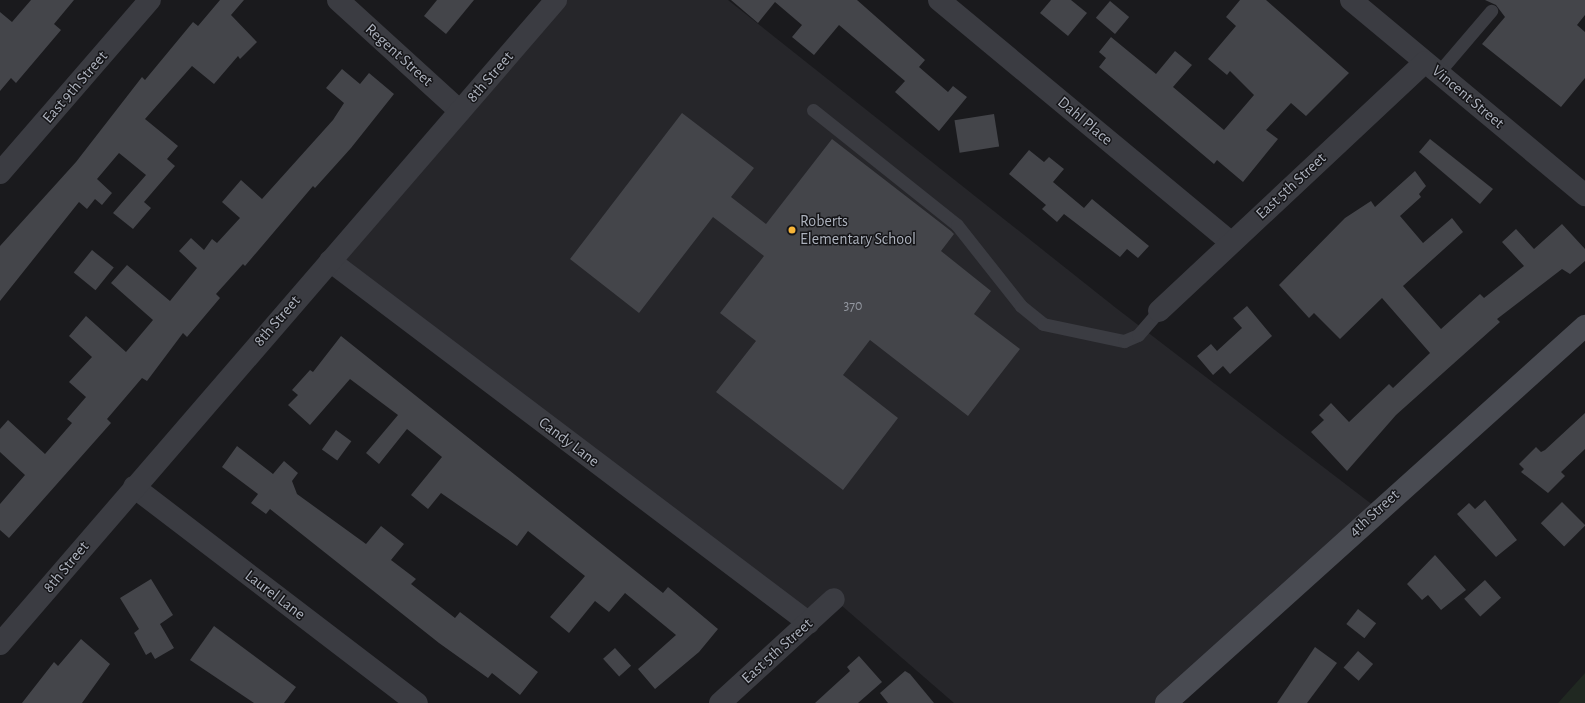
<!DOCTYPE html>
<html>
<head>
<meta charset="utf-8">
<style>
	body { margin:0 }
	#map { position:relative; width:1585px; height:703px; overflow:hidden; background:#1a1a1d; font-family:"Alegreya Sans",sans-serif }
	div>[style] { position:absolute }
	.built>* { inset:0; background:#26262a }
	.green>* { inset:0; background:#202821 }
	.building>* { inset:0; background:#44454a; transform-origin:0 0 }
	.lane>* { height:13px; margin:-6.5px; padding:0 6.5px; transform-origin:6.5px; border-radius:6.5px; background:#3b3c42 }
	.street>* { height:22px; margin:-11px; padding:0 11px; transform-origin:11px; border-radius:11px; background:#3b3c42 }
	.secondary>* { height:22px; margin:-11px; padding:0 11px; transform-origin:11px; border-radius:11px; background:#494b52 }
	.dots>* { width:11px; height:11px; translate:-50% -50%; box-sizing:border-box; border:2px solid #151518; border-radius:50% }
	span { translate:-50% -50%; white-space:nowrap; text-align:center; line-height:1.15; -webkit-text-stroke:3px #151518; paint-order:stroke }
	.number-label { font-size:14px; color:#9397a0 }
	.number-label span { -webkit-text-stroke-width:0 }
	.street-label { font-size:16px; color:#adb2bd }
	.poi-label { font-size:16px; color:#adb2bd }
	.left { translate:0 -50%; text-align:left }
</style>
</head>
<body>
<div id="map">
	<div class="built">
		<i style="clip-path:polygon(556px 0,728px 0,1116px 308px,1378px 509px,1165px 703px,954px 703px,834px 599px,809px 623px,330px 261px)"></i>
	</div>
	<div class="green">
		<i style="clip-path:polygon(1585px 673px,1585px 703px,1558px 703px)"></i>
	</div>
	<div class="building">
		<i style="clip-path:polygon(31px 0,74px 0,54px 24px,61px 30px,16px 83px,11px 78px,0 91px,0 12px,12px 22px)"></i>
		<i style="clip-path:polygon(220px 0,244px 0,231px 15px,257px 42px,240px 59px,238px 56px,214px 84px,192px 66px,145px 119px,178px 146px,167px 159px,175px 166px,144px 202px,151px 208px,133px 229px,113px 213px,146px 175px,119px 153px,97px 179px,112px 193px,102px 205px,95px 199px,87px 209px,79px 202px,0 301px,0 246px,76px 162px,142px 77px,145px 80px,193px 22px,198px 26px)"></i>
		<i style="clip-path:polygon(437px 0,474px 0,446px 34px,424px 16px)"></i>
		<i style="clip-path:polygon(731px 0,857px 0,925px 60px,919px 67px,948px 92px,953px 86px,967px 97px,939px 131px,895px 92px,905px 81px,839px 25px,814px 55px,792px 37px,802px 25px,775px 2px,758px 23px)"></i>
		<i style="clip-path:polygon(1051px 0,1071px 0,1087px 13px,1068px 36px,1040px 13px)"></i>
		<i style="clip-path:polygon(1240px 0,1266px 0,1349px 73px,1306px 116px,1291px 103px,1266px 130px,1278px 139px,1243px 182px,1217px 160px,1214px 164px,1099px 67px,1106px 58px,1099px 52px,1111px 37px,1156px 74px,1175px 51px,1192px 65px,1173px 87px,1224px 130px,1254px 95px,1230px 71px,1227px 75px,1208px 59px,1236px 26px,1226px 17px)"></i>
		<i style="clip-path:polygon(1485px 0,1585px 0,1585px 15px,1577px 25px,1585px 32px,1585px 78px,1561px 107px,1482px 44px,1505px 17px,1496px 5px)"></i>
		<i style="left:1110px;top:1px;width:25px;height:22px;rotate:40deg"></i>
		<i style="clip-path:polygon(342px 69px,360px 84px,369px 73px,394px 94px,351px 148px,315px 188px,313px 186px,245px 266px,243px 264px,216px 294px,220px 298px,187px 337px,183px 333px,147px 381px,142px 378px,107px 419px,111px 423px,9px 538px,0 530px,0 504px,25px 475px,0 452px,0 429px,8px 420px,45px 454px,72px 423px,67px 419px,86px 397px,69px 382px,92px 357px,69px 336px,86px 316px,126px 352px,153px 320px,111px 283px,127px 265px,170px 301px,197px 268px,179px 251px,191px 238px,204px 250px,212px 239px,217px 243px,240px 218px,222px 202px,241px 180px,262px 199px,333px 120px,344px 103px,326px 88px)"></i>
		<i style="clip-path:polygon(682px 113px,754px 168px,731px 197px,766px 224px,832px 139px,951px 231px,954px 234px,941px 251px,991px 291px,974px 314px,1020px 349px,968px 416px,870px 340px,843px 375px,898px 418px,843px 490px,716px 392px,756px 341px,720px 313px,764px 256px,713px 217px,639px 313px,570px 259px)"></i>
		<i style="left:994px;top:114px;width:33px;height:40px;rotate:81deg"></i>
		<i style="clip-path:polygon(1430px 139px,1493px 189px,1480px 204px,1419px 152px)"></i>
		<i style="clip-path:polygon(1029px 150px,1044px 162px,1049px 157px,1064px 169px,1053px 182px,1084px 208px,1092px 199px,1149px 246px,1138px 258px,1127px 249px,1120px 257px,1064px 214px,1057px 222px,1042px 209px,1046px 205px,1009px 174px)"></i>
		<i style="clip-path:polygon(1415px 171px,1426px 186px,1419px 194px,1421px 197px,1400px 216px,1423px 243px,1452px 218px,1463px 232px,1403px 286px,1441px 329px,1480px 294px,1484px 298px,1524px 266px,1502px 242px,1516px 229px,1534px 249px,1562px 224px,1585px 249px,1585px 261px,1570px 274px,1562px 269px,1497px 319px,1500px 322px,1396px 415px,1347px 471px,1311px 432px,1324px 420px,1319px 415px,1331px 403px,1349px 422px,1389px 384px,1393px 388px,1430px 353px,1382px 298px,1340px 339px,1314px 313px,1309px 318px,1279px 285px,1345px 218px,1371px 201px,1375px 207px)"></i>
		<i style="left:92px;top:250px;width:28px;height:29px;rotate:39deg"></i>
		<i style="clip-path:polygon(1247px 306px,1272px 336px,1230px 374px,1223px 366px,1213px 375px,1197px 356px,1211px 344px,1217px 351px,1242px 328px,1233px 318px)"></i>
		<i style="clip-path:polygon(341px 336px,663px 593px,668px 587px,718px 629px,699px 652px,655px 689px,638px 669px,676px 635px,625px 593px,609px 612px,595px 601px,569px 633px,550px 617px,585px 576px,528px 531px,517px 546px,441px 493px,428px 509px,411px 495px,442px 457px,407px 429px,379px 464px,366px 453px,398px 415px,350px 379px,310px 425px,288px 405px,298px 395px,292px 390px,310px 370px,313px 372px)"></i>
		<i style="clip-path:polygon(1585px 413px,1585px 449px,1561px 472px,1565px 476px,1548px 493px,1521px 472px,1524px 469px,1519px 464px,1536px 447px,1541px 452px,1545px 450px)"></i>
		<i style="left:336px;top:430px;width:19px;height:24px;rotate:36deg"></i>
		<i style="clip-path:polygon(237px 446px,273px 474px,284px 461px,298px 473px,292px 481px,297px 494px,366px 544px,381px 526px,404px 544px,391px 560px,416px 579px,411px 584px,455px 618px,460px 612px,538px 672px,520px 695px,492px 673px,488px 678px,439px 643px,270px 509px,266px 514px,251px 503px,258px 494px,222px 467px)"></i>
		<i style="clip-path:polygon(1485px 500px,1517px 540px,1496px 557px,1457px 514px,1469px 503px,1475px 509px)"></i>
		<i style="left:1562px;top:502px;width:33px;height:30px;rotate:45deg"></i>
		<i style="clip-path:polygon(1435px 555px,1466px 590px,1441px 610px,1428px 595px,1422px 600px,1407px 584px)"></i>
		<i style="clip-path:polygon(151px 579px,173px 615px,160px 624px,174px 648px,155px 659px,151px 652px,146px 655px,134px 633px,139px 629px,120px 598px)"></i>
		<i style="left:1485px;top:580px;width:24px;height:28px;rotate:48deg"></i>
		<i style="left:1358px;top:609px;width:23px;height:19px;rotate:38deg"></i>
		<i style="clip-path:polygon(214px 626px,296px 687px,284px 703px,254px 703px,190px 660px)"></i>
		<i style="clip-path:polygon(81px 639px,110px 664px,82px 703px,22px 703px,54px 662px,58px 666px)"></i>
		<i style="clip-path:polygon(1315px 647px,1337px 663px,1307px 703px,1277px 703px)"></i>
		<i style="left:615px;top:648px;width:24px;height:16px;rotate:48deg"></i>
		<i style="left:1358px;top:651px;width:20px;height:22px;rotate:41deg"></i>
		<i style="clip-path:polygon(859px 656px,882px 682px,858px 703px,815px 703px,850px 671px,847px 667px)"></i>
		<i style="clip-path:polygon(905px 671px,910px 674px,934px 703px,888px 703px,880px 693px)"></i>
	</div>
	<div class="lane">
		<i style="left:1438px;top:73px;width:82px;rotate:-49.5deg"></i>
		<i style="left:813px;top:110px;width:184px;rotate:38.6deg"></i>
		<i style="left:957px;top:225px;width:103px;rotate:51.7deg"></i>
		<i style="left:1021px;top:306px;width:28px;rotate:39deg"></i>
		<i style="left:1043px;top:324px;width:83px;rotate:11.9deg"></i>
		<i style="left:1124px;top:341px;width:15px;rotate:-23deg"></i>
		<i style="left:1138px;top:335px;width:32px;rotate:-49deg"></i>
	</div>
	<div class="street">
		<i style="left:338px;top:0;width:165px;rotate:42.3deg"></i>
		<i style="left:939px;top:0;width:379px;rotate:39.7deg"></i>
		<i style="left:1351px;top:0;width:305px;rotate:39.8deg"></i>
		<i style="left:0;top:173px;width:229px;rotate:-49.1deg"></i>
		<i style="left:330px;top:261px;width:600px;rotate:37.08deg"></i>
		<i style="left:1159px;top:311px;width:364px;rotate:-43.1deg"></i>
		<i style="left:134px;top:487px;width:356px;rotate:37.4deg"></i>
		<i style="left:0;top:644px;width:851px;rotate:-49.19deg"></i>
		<i style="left:720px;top:703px;width:154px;rotate:-42.4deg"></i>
	</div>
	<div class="secondary">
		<i style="left:1166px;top:703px;width:564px;rotate:-41.98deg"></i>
	</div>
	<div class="dots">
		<i style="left:792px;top:230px;background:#f8b538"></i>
	</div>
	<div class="number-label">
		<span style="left:853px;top:306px">370</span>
	</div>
	<div class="street-label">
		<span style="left:399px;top:55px;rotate:42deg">Regent Street</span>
		<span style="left:490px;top:77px;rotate:-49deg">8th Street</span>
		<span style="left:75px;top:87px;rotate:-49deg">East 9th Street</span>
		<span style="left:1468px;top:97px;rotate:40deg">Vincent Street</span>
		<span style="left:1085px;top:121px;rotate:40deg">Dahl Place</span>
		<span style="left:1291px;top:186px;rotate:-43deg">East 5th Street</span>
		<span style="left:277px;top:321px;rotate:-49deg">8th Street</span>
		<span style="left:569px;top:442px;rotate:37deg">Candy Lane</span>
		<span style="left:1374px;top:513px;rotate:-42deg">4th Street</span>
		<span style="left:66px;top:567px;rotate:-50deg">8th Street</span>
		<span style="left:275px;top:595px;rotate:37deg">Laurel Lane</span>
		<span style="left:777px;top:651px;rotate:-42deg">East 5th Street</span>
	</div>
	<div class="poi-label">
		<span class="left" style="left:800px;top:230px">Roberts<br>Elementary School</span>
	</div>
</div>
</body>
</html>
